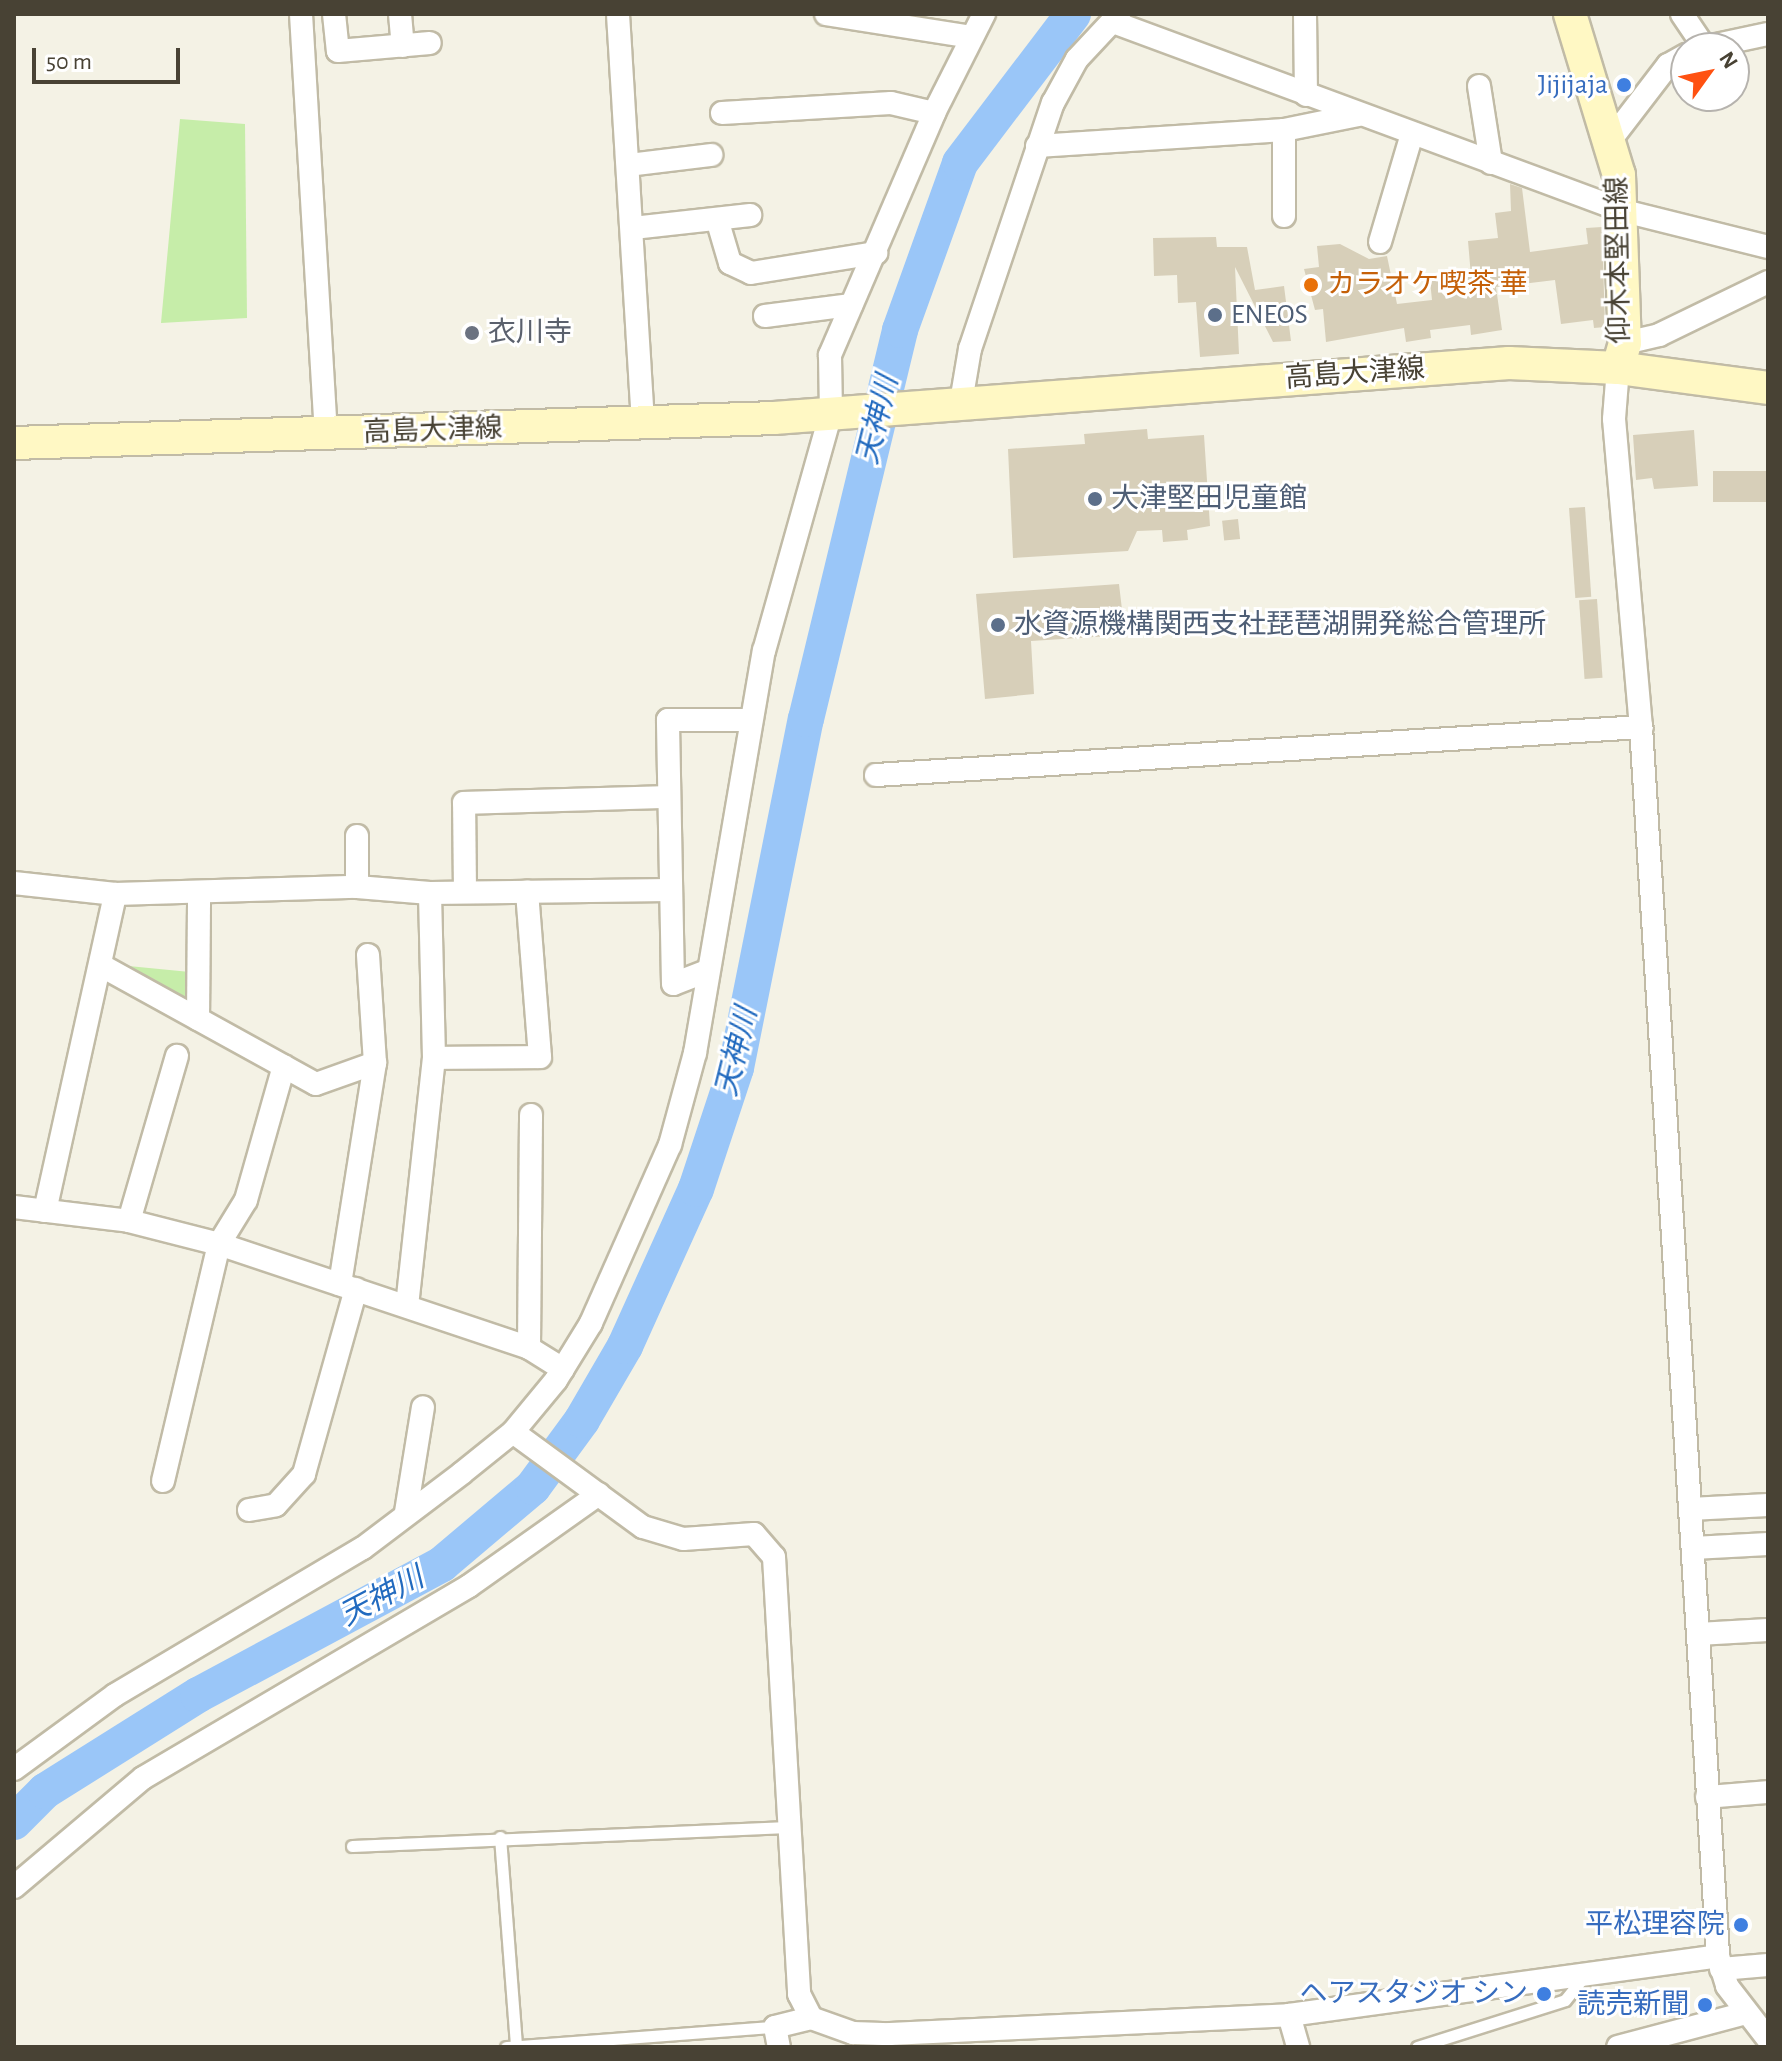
<!DOCTYPE html>
<html>
<head>
<meta charset="utf-8">
<style>
	body { margin:0 }
	#map { position:relative; width:1782px; height:2061px; overflow:hidden; background:#f4f2e5; font-family:"Alegreya Sans","Noto Sans JP",sans-serif }
	div>[style] { position:absolute }
	.green>* { inset:0; background:#c6eda9 }
	.river>* { height:36px; margin:-18px; padding:0 18px; transform-origin:18px; border-radius:18px; background:#9ac6f8 }
	.building>* { inset:0; background:#d7cfb9; transform-origin:0 0 }
	.roads { filter:drop-shadow(2px 0 #c1bba6) drop-shadow(-2px 0 #c1bba6) drop-shadow(0 2px #c1bba6) drop-shadow(0 -2px #c1bba6) }
	.service>* { height:11px; margin:-5.5px; padding:0 5.5px; transform-origin:5.5px; border-radius:5.5px; background:#fff }
	.minor>* { height:22px; margin:-11px; padding:0 11px; transform-origin:11px; border-radius:11px; background:#fff }
	.secondary>* { height:32px; margin:-16px; padding:0 16px; transform-origin:16px; border-radius:16px; background:#fff8c4 }
	.dots>* { width:22px; height:22px; translate:-50% -50%; box-sizing:border-box; border:4px solid #fff; border-radius:50% }
	span { translate:-50% -50%; white-space:nowrap; text-align:center; line-height:1.15; -webkit-text-stroke:6px #fff; paint-order:stroke }
	.shop-label { font-size:28px; color:#366cbe }
	.right { translate:-100% -50%; text-align:right }
	.street-label { font-size:28px; color:#484234 }
	.food-label { font-size:28px; color:#c56008 }
	.left { translate:0 -50%; text-align:left }
	.service-label { font-size:28px; color:#4e5e75 }
	.worship-label { font-size:28px; color:#5b616d }
	.water-label { font-size:30px; color:#216abf; font-style:italic }
	.frame { position:absolute; inset:0; border:16px solid #484234; pointer-events:none }
	.north { position:absolute; left:1670px; top:32px; width:80px; height:80px; box-sizing:border-box; background:#fff; border:2px solid #b6b3ae; border-radius:50%; rotate:57deg; font-size:22px; font-weight:700; line-height:32px; text-align:center; color:#484234 }
	.north::after { content:''; display:block; margin:auto; width:28px; height:36px; background:#ff5111; clip-path:polygon(50% 0,100% 100%,50% 72%,0 100%) }
	.scale { position:absolute; left:32px; top:48px; width:148px; height:36px; box-sizing:border-box; border:4px solid #484234; border-top:0; padding-left:10px; font-size:24px; line-height:28px; white-space:nowrap; color:#484234; -webkit-text-stroke:6px #fff; paint-order:stroke }
</style>
</head>
<body>
<div id="map">
	<div class="green">
		<i style="clip-path:polygon(180px 119px,245px 124px,247px 318px,161px 323px)"></i>
		<i style="clip-path:polygon(108px 964px,190px 972px,192px 1008px)"></i>
	</div>
	<div class="river">
		<i style="left:14px;top:1822px;width:44px;rotate:-45deg"></i>
		<i style="left:45px;top:1791px;width:181px;rotate:-32.1deg"></i>
		<i style="left:198px;top:1695px;width:277px;rotate:-28.2deg"></i>
		<i style="left:442px;top:1564px;width:119px;rotate:-40.2deg"></i>
		<i style="left:533px;top:1487px;width:83px;rotate:-53.8deg"></i>
		<i style="left:582px;top:1420px;width:86px;rotate:-59.8deg"></i>
		<i style="left:625px;top:1346px;width:172px;rotate:-65.7deg"></i>
		<i style="left:696px;top:1189px;width:127px;rotate:-71.7deg"></i>
		<i style="left:736px;top:1068px;width:356px;rotate:-78.7deg"></i>
		<i style="left:806px;top:719px;width:400px;rotate:-76.4deg"></i>
		<i style="left:900px;top:330px;width:177px;rotate:-70.2deg"></i>
		<i style="left:960px;top:163px;width:187px;rotate:-52.8deg"></i>
	</div>
	<div class="building">
		<i style="clip-path:polygon(1510px 184px,1522px 188px,1530px 252px,1588px 244px,1586px 228px,1602px 227px,1605px 327px,1594px 328px,1593px 320px,1561px 324px,1555px 280px,1496px 287px,1502px 330px,1471px 335px,1470px 325px,1430px 330px,1431px 338px,1406px 342px,1404px 328px,1326px 342px,1323px 309px,1315px 310px,1304px 269px,1319px 267px,1317px 246px,1340px 244px,1369px 259px,1387px 256px,1397px 304px,1432px 300px,1430px 281px,1471px 276px,1468px 241px,1498px 238px,1495px 213px,1511px 211px)"></i>
		<i style="clip-path:polygon(1216px 237px,1217px 247px,1247px 247px,1255px 290px,1284px 286px,1291px 341px,1273px 342px,1235px 267px,1239px 354px,1200px 357px,1196px 302px,1178px 303px,1177px 275px,1154px 276px,1153px 238px)"></i>
		<i style="clip-path:polygon(1147px 429px,1148px 439px,1204px 435px,1210px 526px,1187px 530px,1188px 540px,1163px 542px,1162px 530px,1137px 531px,1128px 551px,1013px 558px,1008px 449px,1085px 444px,1084px 434px)"></i>
		<i style="clip-path:polygon(1694px 430px,1698px 486px,1654px 489px,1652px 478px,1636px 480px,1633px 435px)"></i>
		<i style="left:1768px;top:471px;width:31px;height:55px;rotate:90deg"></i>
		<i style="left:1585px;top:507px;width:90px;height:16px;rotate:86deg"></i>
		<i style="left:1238px;top:519px;width:20px;height:16px;rotate:84deg"></i>
		<i style="clip-path:polygon(1119px 584px,1125px 635px,1031px 641px,1034px 694px,985px 699px,976px 594px)"></i>
		<i style="left:1597px;top:599px;width:79px;height:18px;rotate:86deg"></i>
	</div>
	<div class="roads">
		<div class="service">
			<i style="left:500px;top:1837px;width:211px;rotate:85.6deg"></i>
			<i style="left:352px;top:1846px;width:436px;rotate:-2.5deg"></i>
			<i style="left:506px;top:2047px;width:270px;rotate:-4.3deg"></i>
			<i style="left:1417px;top:2047px;width:155px;rotate:-17.6deg"></i>
			<i style="left:1565px;top:2000px;width:32px;rotate:-51deg"></i>
		</div>
		<div class="minor">
			<i style="left:301px;top:14px;width:421px;rotate:86.6deg"></i>
			<i style="left:334px;top:14px;width:37px;rotate:84deg"></i>
			<i style="left:338px;top:51px;width:92px;rotate:-5deg"></i>
			<i style="left:400px;top:14px;width:32px;rotate:85deg"></i>
			<i style="left:618px;top:14px;width:411px;rotate:86.5deg"></i>
			<i style="left:826px;top:14px;width:147px;rotate:9deg"></i>
			<i style="left:1305px;top:14px;width:81px;rotate:89.3deg"></i>
			<i style="left:1682px;top:14px;width:40px;rotate:56deg"></i>
			<i style="left:1113px;top:22px;width:545px;rotate:20.3deg"></i>
			<i style="left:1624px;top:211px;width:148px;rotate:14deg"></i>
			<i style="left:1702px;top:48px;width:67px;rotate:-12deg"></i>
			<i style="left:1479px;top:86px;width:78px;rotate:81.1deg"></i>
			<i style="left:722px;top:113px;width:169px;rotate:-3.4deg"></i>
			<i style="left:891px;top:103px;width:44px;rotate:13.1deg"></i>
			<i style="left:1284px;top:130px;width:86px;rotate:90deg"></i>
			<i style="left:1612px;top:138px;width:92px;rotate:-52.5deg"></i>
			<i style="left:1668px;top:65px;width:21px;rotate:-29deg"></i>
			<i style="left:1037px;top:146px;width:248px;rotate:-3.7deg"></i>
			<i style="left:1284px;top:130px;width:76px;rotate:-11.5deg"></i>
			<i style="left:628px;top:165px;width:84px;rotate:-6.9deg"></i>
			<i style="left:717px;top:219px;width:46px;rotate:73.5deg"></i>
			<i style="left:730px;top:263px;width:23px;rotate:25deg"></i>
			<i style="left:751px;top:273px;width:127px;rotate:-9.1deg"></i>
			<i style="left:633px;top:228px;width:118px;rotate:-6.3deg"></i>
			<i style="left:1380px;top:242px;width:113px;rotate:-73.5deg"></i>
			<i style="left:765px;top:316px;width:87px;rotate:-7.3deg"></i>
			<i style="left:1625px;top:343px;width:35px;rotate:-13deg"></i>
			<i style="left:1659px;top:335px;width:121px;rotate:-25.9deg"></i>
			<i style="left:1618px;top:368px;width:51px;rotate:94.5deg"></i>
			<i style="left:1614px;top:419px;width:309px;rotate:85deg"></i>
			<i style="left:1641px;top:727px;width:1231px;rotate:86.41deg"></i>
			<i style="left:1718px;top:1956px;width:31px;rotate:73deg"></i>
			<i style="left:1727px;top:1986px;width:67px;rotate:52.3deg"></i>
			<i style="left:961px;top:402px;width:54px;rotate:-80.4deg"></i>
			<i style="left:970px;top:349px;width:260px;rotate:-71.4deg"></i>
			<i style="left:1053px;top:103px;width:50px;rotate:-61.4deg"></i>
			<i style="left:1077px;top:59px;width:62px;rotate:-47deg"></i>
			<i style="left:876px;top:775px;width:767px;rotate:-3.59deg"></i>
			<i style="left:357px;top:836px;width:51px;rotate:90deg"></i>
			<i style="left:14px;top:883px;width:102px;rotate:6.2deg"></i>
			<i style="left:115px;top:894px;width:242px;rotate:-1.7deg"></i>
			<i style="left:357px;top:887px;width:73px;rotate:4.7deg"></i>
			<i style="left:430px;top:893px;width:240px;rotate:-0.7deg"></i>
			<i style="left:465px;top:892px;width:89px;rotate:-90.6deg"></i>
			<i style="left:464px;top:803px;width:204px;rotate:-1.7deg"></i>
			<i style="left:368px;top:955px;width:108px;rotate:86.3deg"></i>
			<i style="left:102px;top:966px;width:244px;rotate:28.9deg"></i>
			<i style="left:316px;top:1084px;width:63px;rotate:-19.6deg"></i>
			<i style="left:375px;top:1063px;width:224px;rotate:99deg"></i>
			<i style="left:707px;top:971px;width:36px;rotate:159deg"></i>
			<i style="left:673px;top:984px;width:264px;rotate:-91.1deg"></i>
			<i style="left:668px;top:720px;width:82px"></i>
			<i style="left:198px;top:1019px;width:125px;rotate:-89.5deg"></i>
			<i style="left:434px;top:1058px;width:106px;rotate:-0.5deg"></i>
			<i style="left:540px;top:1057px;width:166px;rotate:-94.5deg"></i>
			<i style="left:14px;top:1207px;width:116px;rotate:6.9deg"></i>
			<i style="left:129px;top:1221px;width:93px;rotate:14.3deg"></i>
			<i style="left:219px;top:1244px;width:327px;rotate:18.5deg"></i>
			<i style="left:529px;top:1348px;width:40px;rotate:32deg"></i>
			<i style="left:45px;top:1211px;width:325px;rotate:-77.5deg"></i>
			<i style="left:129px;top:1221px;width:172px;rotate:-73.8deg"></i>
			<i style="left:407px;top:1306px;width:249px;rotate:-83.8deg"></i>
			<i style="left:434px;top:1058px;width:165px;rotate:-91.4deg"></i>
			<i style="left:529px;top:1348px;width:233px;rotate:-89.5deg"></i>
			<i style="left:513px;top:1432px;width:161px;rotate:36.2deg"></i>
			<i style="left:643px;top:1527px;width:42px;rotate:16.7deg"></i>
			<i style="left:683px;top:1539px;width:71px;rotate:-4deg"></i>
			<i style="left:754px;top:1534px;width:30px;rotate:49deg"></i>
			<i style="left:774px;top:1557px;width:438px;rotate:86.7deg"></i>
			<i style="left:799px;top:1994px;width:27px;rotate:63deg"></i>
			<i style="left:811px;top:2018px;width:37px;rotate:166deg"></i>
			<i style="left:775px;top:2027px;width:20px;rotate:79deg"></i>
			<i style="left:163px;top:1481px;width:244px;rotate:-76.7deg"></i>
			<i style="left:219px;top:1244px;width:52px;rotate:-58.5deg"></i>
			<i style="left:246px;top:1200px;width:139px;rotate:-74.2deg"></i>
			<i style="left:1690px;top:1509px;width:78px;rotate:-2.9deg"></i>
			<i style="left:249px;top:1510px;width:27px;rotate:-10deg"></i>
			<i style="left:276px;top:1505px;width:42px;rotate:-47.9deg"></i>
			<i style="left:304px;top:1474px;width:192px;rotate:-74.3deg"></i>
			<i style="left:406px;top:1512px;width:106px;rotate:-80.8deg"></i>
			<i style="left:1693px;top:1548px;width:75px;rotate:-3.1deg"></i>
			<i style="left:1698px;top:1634px;width:70px;rotate:-3.3deg"></i>
			<i style="left:14px;top:1769px;width:125px;rotate:-36.2deg"></i>
			<i style="left:115px;top:1695px;width:288px;rotate:-30.7deg"></i>
			<i style="left:363px;top:1548px;width:124px;rotate:-37.1deg"></i>
			<i style="left:462px;top:1473px;width:65px;rotate:-38.8deg"></i>
			<i style="left:513px;top:1432px;width:67px;rotate:-50.4deg"></i>
			<i style="left:556px;top:1380px;width:67px;rotate:-58.4deg"></i>
			<i style="left:591px;top:1323px;width:195px;rotate:-66.1deg"></i>
			<i style="left:670px;top:1145px;width:95px;rotate:-74.8deg"></i>
			<i style="left:695px;top:1053px;width:408px;rotate:-80.3deg"></i>
			<i style="left:764px;top:651px;width:247px;rotate:-74.3deg"></i>
			<i style="left:831px;top:413px;width:58px;rotate:-91deg"></i>
			<i style="left:830px;top:355px;width:263px;rotate:-66.7deg"></i>
			<i style="left:934px;top:113px;width:111px;rotate:-63.2deg"></i>
			<i style="left:1707px;top:1797px;width:61px;rotate:-4.7deg"></i>
			<i style="left:14px;top:1887px;width:169px;rotate:-40.2deg"></i>
			<i style="left:143px;top:1778px;width:378px;rotate:-30.5deg"></i>
			<i style="left:469px;top:1586px;width:159px;rotate:-35.3deg"></i>
			<i style="left:1721px;top:1969px;width:47px;rotate:-4.9deg"></i>
			<i style="left:1289px;top:2015px;width:33px;rotate:74deg"></i>
			<i style="left:811px;top:2018px;width:45px;rotate:19.7deg"></i>
			<i style="left:853px;top:2033px;width:37px;rotate:2deg"></i>
			<i style="left:890px;top:2034px;width:399px;rotate:-2.7deg"></i>
			<i style="left:1289px;top:2015px;width:433px;rotate:-7.8deg"></i>
			<i style="left:1618px;top:2047px;width:132px;rotate:-14.9deg"></i>
		</div>
		<div class="secondary">
			<i style="left:1570px;top:14px;width:168px;rotate:73.1deg"></i>
			<i style="left:1619px;top:175px;width:168px;rotate:88deg"></i>
			<i style="left:1625px;top:343px;width:26px;rotate:106deg"></i>
			<i style="left:14px;top:443px;width:760px;rotate:-1.88deg"></i>
			<i style="left:774px;top:418px;width:737px;rotate:-4.28deg"></i>
			<i style="left:1509px;top:363px;width:109px;rotate:2.6deg"></i>
			<i style="left:1618px;top:368px;width:151px;rotate:7.6deg"></i>
		</div>
	</div>
	<div class="dots">
		<i style="left:1624px;top:85px;background:#3f7fe0"></i>
		<i style="left:1311px;top:285px;background:#e8710a"></i>
		<i style="left:1215px;top:315px;background:#5c6f8a"></i>
		<i style="left:472px;top:333px;background:#6b7280"></i>
		<i style="left:1095px;top:499px;background:#5c6f8a"></i>
		<i style="left:998px;top:625px;background:#5c6f8a"></i>
		<i style="left:1741px;top:1925px;background:#3f7fe0"></i>
		<i style="left:1544px;top:1994px;background:#3f7fe0"></i>
		<i style="left:1705px;top:2005px;background:#3f7fe0"></i>
	</div>
	<div class="shop-label">
		<span class="right" style="left:1608px;top:85px">Jijijaja</span>
		<span class="right" style="left:1725px;top:1925px">平松理容院</span>
		<span class="right" style="left:1528px;top:1994px">ヘアスタジオ シン</span>
		<span class="right" style="left:1689px;top:2005px">読売新聞</span>
	</div>
	<div class="street-label">
		<span style="left:1619px;top:260px;rotate:-91deg">仰木本堅田線</span>
		<span style="left:1355px;top:374px;rotate:-4deg">高島大津線</span>
		<span style="left:433px;top:431px;rotate:-2deg">高島大津線</span>
	</div>
	<div class="food-label">
		<span class="left" style="left:1327px;top:285px">カラオケ喫茶 華</span>
	</div>
	<div class="service-label">
		<span class="left" style="left:1231px;top:315px">ENEOS</span>
		<span class="left" style="left:1111px;top:499px">大津堅田児童館</span>
		<span class="left" style="left:1014px;top:625px">水資源機構関西支社琵琶湖開発総合管理所</span>
	</div>
	<div class="worship-label">
		<span class="left" style="left:488px;top:333px">衣川寺</span>
	</div>
	<div class="water-label">
		<span style="left:878px;top:420px;rotate:-76deg">天神川</span>
		<span style="left:737px;top:1052px;rotate:-76deg">天神川</span>
		<span style="left:382px;top:1597px;rotate:-28deg">天神川</span>
	</div>
	<div class="frame"></div>
	<div class="north">N</div>
	<div class="scale">50 m</div>
</div>
</body>
</html>
